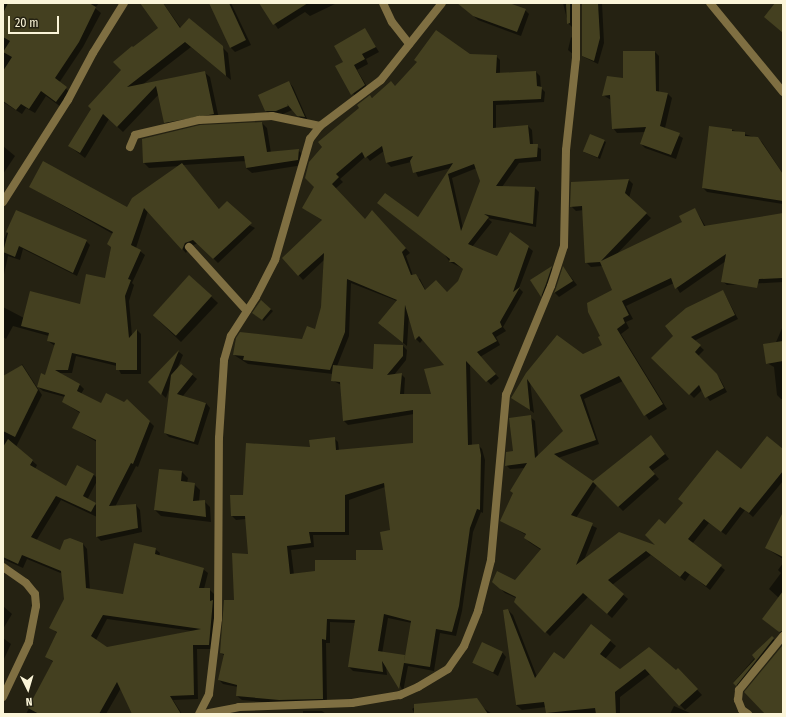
<!DOCTYPE html>
<html>
<head>
<meta charset="utf-8">
<style>
	body { margin:0 }
	#map { position:relative; width:786px; height:717px; overflow:hidden; background:#252212; font-family:"Fira Sans Condensed",sans-serif }
	div>[style] { position:absolute }
	.shadow>* { inset:0; background:#0007; transform-origin:0 0 }
	.building>* { inset:0; background:#444020; transform-origin:0 0 }
	.street>* { height:8px; margin:-4px; padding:0 4px; transform-origin:4px; border-radius:4px; background:#7f6f42 }
	span { translate:-50% -50%; white-space:nowrap; text-align:center; line-height:1.15; -webkit-text-stroke:3px #252212; paint-order:stroke }
	.frame { position:absolute; inset:0; border:4px solid #fbf5d9; pointer-events:none }
	.north { position:absolute; left:8px; top:669px; width:40px; height:40px; -webkit-text-stroke:3px #252212; paint-order:stroke; rotate:175deg; font-size:11px; font-weight:700; line-height:16px; text-align:center; color:#fbf5d9 }
	.north::after { content:''; display:block; margin:auto; width:14px; height:18px; background:#fbf5d9; clip-path:polygon(50% 0,100% 100%,50% 72%,0 100%) }
	.scale { position:absolute; left:8px; top:16px; width:51px; height:18px; box-sizing:border-box; border:2px solid #fbf5d9; border-top:0; padding-left:5px; font-size:12px; line-height:14px; white-space:nowrap; color:#fbf5d9; -webkit-text-stroke:3px #252212; paint-order:stroke }
</style>
</head>
<body>
<div id="map">
	<div class="shadow">
		<i style="clip-path:polygon(3px 3px,99px 3px,95px 8px,101px 13px,83px 47px,59px 83px,71px 93px,61px 107px,46px 96px,35px 113px,26px 108px,22px 114px,3px 102px)"></i>
		<i style="clip-path:polygon(142px 3px,163px 3px,181px 28px,222px 47px,228px 53px,231px 80px,191px 47px,142px 85px,204px 72px,210px 77px,219px 119px,170px 128px,165px 122px,159px 94px,123px 132px,109px 119px,85px 158px,69px 146px,122px 70px,133px 49px,160px 28px)"></i>
		<i style="clip-path:polygon(210px 3px,231px 3px,251px 45px,235px 52px,230px 47px)"></i>
		<i style="clip-path:polygon(261px 3px,337px 3px,310px 16px,305px 12px,278px 29px)"></i>
		<i style="clip-path:polygon(459px 3px,506px 3px,525px 10px,529px 14px,521px 36px,478px 20px)"></i>
		<i style="clip-path:polygon(563px 3px,580px 3px,575px 5px,572px 27px,568px 23px)"></i>
		<i style="clip-path:polygon(582px 3px,602px 3px,604px 43px,598px 64px,582px 56px)"></i>
		<i style="clip-path:polygon(365px 30px,379px 52px,366px 59px,368px 64px,357px 70px,369px 90px,357px 99px,336px 67px,344px 62px)"></i>
		<i style="clip-path:polygon(571px 37px,574px 40px,574px 55px,568px 50px)"></i>
		<i style="clip-path:polygon(655px 52px,659px 56px,659px 93px,668px 94px,672px 98px,665px 128px,683px 138px,676px 159px,645px 148px,641px 144px,645px 132px,617px 133px,613px 128px,611px 100px,603px 95px)"></i>
		<i style="clip-path:polygon(evenodd,470px 55px,496px 56px,500px 60px,500px 73px,536px 72px,540px 76px,541px 88px,545px 92px,544px 102px,496px 105px,496px 128px,528px 126px,532px 130px,533px 145px,541px 149px,541px 161px,519px 163px,502px 187px,535px 188px,539px 192px,536px 227px,487px 218px,492px 222px,472px 247px,498px 258px,528px 247px,533px 251px,519px 288px,523px 292px,503px 327px,506px 331px,496px 337px,500px 345px,480px 357px,499px 378px,491px 385px,470px 363px,472px 446px,478px 445px,482px 449px,485px 460px,483px 513px,481px 512px,473px 532px,462px 611px,456px 636px,440px 633px,434px 671px,408px 666px,403px 692px,386px 653px,406px 657px,412px 623px,388px 618px,382px 654px,385px 657px,387px 675px,353px 671px,349px 667px,355px 623px,330px 622px,330px 643px,326px 643px,327px 702px,283px 704px,242px 700px,237px 696px,238px 687px,223px 684px,219px 680px,225px 656px,221px 653px,250px 555px,246px 519px,236px 520px,232px 516px,244px 496px,311px 448px,334px 438px,338px 442px,339px 451px,414px 444px,414px 414px,348px 425px,344px 421px,341px 385px,332px 380px,333px 374px,248px 364px,234px 355px,303px 340px,315px 331px,322px 308px,324px 260px,303px 280px,283px 258px,323px 221px,303px 208px,360px 109px,370px 96px,373px 98px,470px 55px,384px 151px,387px 163px,391px 167px,411px 162px,418px 177px,451px 168px,418px 219px,450px 262px,464px 269px,459px 281px,447px 293px,426px 291px,420px 279px,413px 276px,406px 256px,410px 253px,376px 216px,365px 221px,335px 189px,343px 182px,340px 179px,366px 156px,370px 161px,384px 151px,470px 55px,477px 168px,481px 181px,463px 228px,452px 178px,477px 168px,470px 55px,351px 283px,397px 301px,383px 327px,407px 346px,409px 314px,416px 339px,420px 343px,423px 339px,446px 366px,432px 395px,404px 395px,405px 378px,401px 374px,394px 375px,406px 360px,407px 350px,403px 346px,374px 370px,337px 366px,349px 336px,351px 283px,470px 55px,385px 487px,392px 531px,384px 551px,316px 572px,294px 575px,291px 550px,314px 547px,313px 535px,349px 535px,349px 500px,385px 487px)"></i>
		<i style="clip-path:polygon(289px 82px,293px 87px,308px 121px,302px 120px,291px 107px,292px 110px,281px 115px,270px 115px,265px 110px)"></i>
		<i style="clip-path:polygon(evenodd,262px 123px,267px 128px,271px 153px,298px 150px,303px 155px,303px 165px,252px 173px,246px 168px,245px 161px,183px 165px,220px 210px,255px 228px,218px 263px,198px 243px,189px 247px,186px 253px,148px 211px,136px 248px,145px 255px,132px 283px,134px 285px,129px 301px,132px 336px,137px 330px,141px 334px,141px 374px,121px 374px,117px 366px,76px 356px,72px 373px,60px 373px,80px 385px,84px 389px,81px 394px,102px 404px,124px 403px,127px 400px,154px 426px,138px 467px,136px 466px,115px 507px,136px 505px,140px 510px,142px 532px,101px 541px,97px 537px,97px 517px,61px 500px,36px 541px,61px 551px,83px 544px,87px 549px,90px 590px,123px 595px,155px 549px,160px 553px,159px 557px,203px 569px,208px 573px,204px 589px,209px 589px,214px 594px,214px 649px,197px 649px,198px 699px,173px 700px,182px 714px,134px 714px,121px 688px,106px 714px,26px 714px,53px 662px,46px 657px,57px 633px,50px 627px,65px 599px,63px 574px,27px 559px,23px 568px,3px 559px,3px 401px,22px 364px,42px 395px,16px 447px,37px 465px,35px 469px,66px 487px,93px 474px,97px 478px,97px 442px,73px 428px,80px 413px,63px 402px,65px 397px,43px 391px,38px 387px,46px 376px,55px 346px,48px 341px,49px 336px,13px 326px,6px 339px,3px 337px,3px 307px,24px 318px,81px 305px,106px 279px,113px 234px,30px 187px,127px 209px,180px 166px,149px 168px,144px 163px,262px 123px,97px 481px,97px 506px,87px 500px,97px 481px,262px 123px,107px 619px,193px 631px,107px 648px,96px 640px,107px 619px)"></i>
		<i style="clip-path:polygon(732px 130px,757px 138px,762px 142px,783px 174px,783px 204px,707px 192px,703px 188px)"></i>
		<i style="clip-path:polygon(604px 141px,606px 142px,600px 159px,584px 152px)"></i>
		<i style="clip-path:polygon(3px 146px,15px 156px,3px 174px)"></i>
		<i style="clip-path:polygon(629px 180px,633px 184px,629px 198px,651px 218px,615px 256px,684px 223px,695px 209px,706px 227px,783px 214px,783px 282px,727px 285px,722px 281px,726px 261px,680px 293px,674px 283px,626px 306px,633px 319px,626px 322px,629px 328px,621px 334px,667px 409px,649px 420px,623px 381px,584px 399px,599px 444px,558px 458px,593px 482px,655px 441px,669px 459px,652px 471px,659px 479px,623px 511px,597px 485px,576px 518px,597px 528px,584px 560px,659px 547px,665px 526px,741px 471px,783px 451px,783px 481px,753px 517px,745px 510px,726px 535px,709px 523px,692px 544px,725px 570px,710px 590px,690px 574px,685px 581px,651px 555px,612px 585px,628px 599px,612px 618px,588px 597px,550px 636px,515px 602px,516px 598px,505px 593px,493px 582px,516px 581px,541px 550px,529px 542px,525px 537px,526px 535px,501px 520px,526px 468px,510px 469px,506px 465px,530px 417px,535px 421px,538px 456px,565px 431px,530px 382px,534px 413px,513px 398px,527px 374px,583px 356px,603px 346px,602px 336px,613px 291px,602px 266px,591px 267px,586px 262px,584px 210px,576px 211px,571px 206px)"></i>
		<i style="clip-path:polygon(16px 211px,86px 241px,90px 245px,77px 276px,23px 249px,20px 260px,8px 256px,3px 279px,3px 242px)"></i>
		<i style="clip-path:polygon(551px 268px,555px 272px,545px 300px,531px 281px)"></i>
		<i style="clip-path:polygon(564px 268px,577px 285px,559px 297px,555px 293px)"></i>
		<i style="clip-path:polygon(189px 276px,218px 303px,181px 342px,159px 321px)"></i>
		<i style="clip-path:polygon(723px 291px,738px 319px,694px 341px,704px 350px,698px 356px,720px 379px,727px 392px,710px 401px,702px 390px,694px 398px,653px 358px)"></i>
		<i style="clip-path:polygon(261px 302px,273px 311px,264px 321px,256px 315px)"></i>
		<i style="clip-path:polygon(783px 326px,783px 399px,781px 399px,777px 395px,774px 367px,767px 363px)"></i>
		<i style="clip-path:polygon(179px 352px,183px 355px,177px 369px,181px 365px,197px 379px,182px 397px,206px 403px,210px 408px,198px 445px,169px 437px,165px 433px,170px 386px,166px 398px,149px 382px)"></i>
		<i style="clip-path:polygon(182px 472px,188px 478px,187px 483px,194px 484px,200px 490px,199px 502px,204px 501px,210px 507px,211px 522px,161px 516px,155px 510px)"></i>
		<i style="clip-path:polygon(783px 515px,783px 559px,766px 548px)"></i>
		<i style="clip-path:polygon(783px 563px,783px 635px,763px 619px,779px 598px,769px 589px,781px 573px,778px 570px)"></i>
		<i style="clip-path:polygon(3px 606px,12px 614px,3px 629px)"></i>
		<i style="clip-path:polygon(508px 610px,513px 615px,537px 677px,564px 661px,591px 625px,616px 646px,605px 659px,620px 670px,649px 648px,676px 671px,678px 669px,702px 695px,685px 710px,650px 674px,620px 697px,620px 714px,549px 714px,546px 707px,522px 710px,516px 705px)"></i>
		<i style="clip-path:polygon(3px 638px,11px 644px,3px 661px)"></i>
		<i style="left:772px;top:638px;width:11px;height:59px;rotate:41deg"></i>
		<i style="clip-path:polygon(782px 648px,783px 714px,768px 714px)"></i>
		<i style="clip-path:polygon(502px 652px,506px 657px,498px 676px,474px 662px)"></i>
		<i style="clip-path:polygon(472px 700px,492px 714px,415px 714px,412px 709px,418px 705px)"></i>
		<i style="clip-path:polygon(674px 706px,690px 713px,691px 714px,670px 714px)"></i>
		<i style="clip-path:polygon(303px 711px,322px 711px,326px 714px,303px 714px)"></i>
	</div>
	<div class="building">
		<i style="clip-path:polygon(8px 3px,89px 3px,96px 7px,79px 42px,55px 78px,67px 87px,56px 102px,41px 91px,29px 109px,21px 104px,16px 110px,3px 101px,3px 71px,12px 57px,3px 52px,10px 41px,3px 37px,3px 13px)"></i>
		<i style="clip-path:polygon(140px 3px,163px 3px,180px 28px,189px 18px,223px 46px,226px 76px,185px 42px,127px 87px,205px 71px,214px 114px,164px 123px,156px 86px,117px 127px,103px 114px,80px 153px,68px 146px,91px 109px,88px 106px,121px 70px,113px 62px,132px 46px,133px 47px,158px 28px)"></i>
		<i style="clip-path:polygon(209px 3px,229px 3px,246px 40px,230px 48px)"></i>
		<i style="clip-path:polygon(259px 3px,308px 3px,273px 25px)"></i>
		<i style="clip-path:polygon(457px 3px,509px 3px,526px 9px,517px 32px,473px 16px)"></i>
		<i style="clip-path:polygon(566px 3px,570px 3px,570px 23px,567px 24px)"></i>
		<i style="clip-path:polygon(582px 3px,598px 3px,600px 38px,594px 61px,582px 56px)"></i>
		<i style="clip-path:polygon(775px 3px,783px 3px,783px 33px,764px 17px)"></i>
		<i style="clip-path:polygon(365px 28px,376px 47px,362px 54px,365px 59px,354px 65px,365px 85px,351px 95px,335px 66px,343px 62px,334px 46px)"></i>
		<i style="clip-path:polygon(evenodd,436px 30px,470px 54px,497px 55px,496px 73px,536px 71px,537px 86px,542px 87px,541px 99px,493px 101px,493px 128px,528px 125px,530px 144px,538px 144px,537px 157px,515px 159px,496px 186px,535px 187px,533px 224px,484px 214px,489px 217px,468px 244px,497px 256px,510px 232px,529px 246px,513px 292px,520px 287px,500px 322px,502px 327px,492px 333px,497px 341px,477px 352px,496px 374px,486px 382px,466px 361px,468px 445px,479px 444px,481px 455px,480px 510px,477px 509px,470px 528px,459px 606px,452px 632px,436px 629px,430px 667px,404px 663px,399px 689px,382px 661px,383px 672px,348px 667px,355px 620px,327px 619px,326px 640px,322px 639px,323px 699px,279px 700px,236px 696px,237px 685px,218px 680px,224px 654px,220px 653px,224px 600px,234px 600px,232px 553px,248px 554px,245px 516px,231px 516px,230px 495px,243px 495px,246px 443px,310px 447px,309px 440px,335px 437px,336px 450px,413px 443px,413px 410px,343px 421px,340px 382px,331px 381px,333px 365px,373px 369px,374px 344px,403px 345px,403px 356px,387px 375px,402px 373px,400px 394px,431px 394px,424px 369px,444px 365px,419px 336px,415px 340px,405px 305px,403px 343px,378px 323px,397px 300px,347px 279px,345px 332px,330px 370px,243px 360px,244px 356px,233px 355px,236px 338px,240px 332px,302px 339px,307px 326px,315px 329px,321px 307px,324px 253px,298px 276px,282px 258px,322px 220px,302px 208px,314px 187px,305px 178px,309px 162px,322px 147px,318px 142px,359px 108px,357px 105px,370px 95px,372px 98px,391px 81px,395px 86px,417px 62px,414px 60px,436px 30px,382px 146px,386px 163px,413px 156px,410px 161px,413px 173px,453px 163px,418px 217px,385px 193px,377px 203px,450px 259px,449px 262px,454px 262px,463px 269px,458px 281px,447px 292px,436px 280px,425px 290px,416px 274px,411px 275px,402px 252px,406px 248px,372px 210px,365px 219px,332px 184px,339px 177px,336px 174px,362px 152px,365px 158px,382px 146px,436px 30px,474px 164px,480px 181px,461px 231px,448px 174px,474px 164px,436px 30px,384px 483px,390px 530px,380px 532px,383px 550px,356px 550px,356px 560px,315px 560px,315px 571px,290px 574px,287px 546px,311px 543px,309px 532px,345px 532px,345px 495px,384px 483px,436px 30px,384px 614px,411px 621px,404px 662px,405px 655px,378px 651px,384px 614px)"></i>
		<i style="clip-path:polygon(623px 51px,655px 51px,656px 91px,668px 93px,660px 126px,680px 133px,671px 155px,640px 144px,646px 127px,612px 129px,610px 95px,602px 96px,607px 76px,623px 78px)"></i>
		<i style="clip-path:polygon(289px 81px,305px 117px,297px 116px,287px 104px,288px 106px,276px 111px,265px 111px,258px 95px)"></i>
		<i style="clip-path:polygon(262px 122px,267px 152px,299px 149px,298px 160px,246px 168px,244px 156px,143px 163px,142px 139px,200px 125px)"></i>
		<i style="clip-path:polygon(709px 126px,732px 129px,732px 131px,745px 132px,745px 136px,758px 137px,783px 174px,783px 201px,702px 188px)"></i>
		<i style="left:590px;top:134px;width:16px;height:19px;rotate:22deg"></i>
		<i style="clip-path:polygon(43px 161px,127px 207px,132px 198px,182px 163px,219px 209px,227px 201px,252px 223px,213px 259px,193px 240px,185px 243px,182px 250px,144px 208px,131px 245px,141px 250px,128px 279px,131px 280px,125px 296px,129px 338px,137px 329px,137px 370px,116px 370px,116px 363px,72px 353px,68px 370px,55px 370px,80px 384px,77px 391px,101px 403px,106px 393px,124px 402px,127px 399px,150px 421px,133px 464px,131px 463px,109px 506px,136px 504px,138px 528px,96px 537px,96px 440px,72px 428px,80px 412px,62px 402px,65px 395px,37px 387px,41px 373px,45px 375px,55px 343px,47px 341px,49px 333px,21px 326px,30px 291px,80px 304px,86px 274px,105px 278px,111px 247px,107px 244px,113px 232px,29px 187px)"></i>
		<i style="clip-path:polygon(629px 179px,625px 193px,647px 213px,601px 261px,682px 222px,679px 216px,695px 208px,704px 226px,783px 213px,783px 278px,759px 279px,757px 288px,721px 282px,726px 254px,675px 289px,671px 278px,622px 301px,629px 315px,623px 318px,625px 323px,617px 329px,663px 404px,644px 416px,619px 376px,580px 395px,596px 440px,554px 454px,593px 481px,651px 435px,665px 454px,649px 467px,655px 474px,618px 507px,593px 482px,571px 515px,593px 523px,576px 565px,619px 532px,655px 545px,645px 535px,659px 519px,665px 524px,683px 503px,678px 499px,717px 450px,741px 469px,767px 436px,783px 449px,783px 471px,749px 513px,740px 507px,721px 532px,704px 519px,688px 539px,722px 565px,706px 586px,685px 571px,680px 577px,646px 551px,608px 580px,624px 594px,607px 614px,583px 593px,545px 633px,514px 602px,516px 597px,500px 589px,492px 582px,497px 571px,515px 580px,541px 549px,524px 538px,526px 534px,500px 521px,513px 493px,510px 491px,527px 463px,505px 466px,506px 452px,513px 451px,509px 418px,531px 415px,535px 458px,563px 431px,527px 379px,530px 410px,511px 398px,526px 373px,557px 335px,583px 354px,602px 345px,598px 337px,600px 336px,588px 312px,587px 303px,612px 290px,600px 262px,585px 263px,582px 206px,570px 207px,571px 182px)"></i>
		<i style="clip-path:polygon(16px 210px,87px 240px,73px 273px,19px 246px,15px 257px,3px 252px,8px 233px,6px 232px)"></i>
		<i style="clip-path:polygon(552px 266px,546px 284px,541px 297px,530px 280px)"></i>
		<i style="clip-path:polygon(563px 266px,573px 281px,554px 293px,556px 288px)"></i>
		<i style="left:189px;top:275px;width:31px;height:54px;rotate:42deg"></i>
		<i style="clip-path:polygon(723px 290px,735px 315px,691px 337px,701px 345px,695px 352px,717px 374px,724px 388px,705px 398px,699px 385px,689px 395px,651px 358px,673px 336px,665px 326px,686px 308px)"></i>
		<i style="clip-path:polygon(261px 300px,271px 309px,262px 320px,252px 313px)"></i>
		<i style="clip-path:polygon(783px 341px,783px 361px,766px 364px,763px 344px)"></i>
		<i style="clip-path:polygon(179px 350px,161px 395px,148px 382px)"></i>
		<i style="clip-path:polygon(181px 364px,193px 374px,177px 394px,206px 403px,194px 442px,164px 433px,171px 375px)"></i>
		<i style="clip-path:polygon(22px 365px,38px 390px,15px 437px,3px 431px,3px 376px)"></i>
		<i style="clip-path:polygon(evenodd,8px 439px,33px 460px,30px 465px,66px 486px,77px 465px,94px 474px,83px 496px,96px 503px,91px 512px,56px 496px,31px 537px,60px 550px,64px 540px,70px 538px,83px 543px,86px 588px,123px 594px,134px 543px,156px 548px,155px 554px,204px 568px,199px 588px,210px 588px,210px 601px,213px 600px,209px 645px,193px 645px,194px 695px,170px 696px,181px 714px,132px 714px,117px 682px,99px 714px,39px 714px,28px 708px,53px 661px,45px 657px,57px 632px,49px 628px,64px 599px,61px 571px,22px 555px,18px 564px,3px 557px,3px 447px,8px 439px,103px 615px,201px 629px,107px 647px,91px 636px,103px 615px)"></i>
		<i style="clip-path:polygon(159px 469px,182px 471px,181px 481px,195px 483px,193px 501px,205px 500px,206px 517px,154px 510px)"></i>
		<i style="clip-path:polygon(783px 512px,783px 557px,765px 548px)"></i>
		<i style="clip-path:polygon(783px 591px,783px 631px,779px 632px,762px 619px)"></i>
		<i style="clip-path:polygon(508px 609px,535px 678px,554px 652px,564px 659px,591px 624px,611px 640px,600px 654px,620px 669px,649px 647px,676px 670px,678px 668px,698px 689px,679px 706px,645px 669px,615px 692px,616px 714px,596px 714px,595px 708px,546px 713px,544px 702px,516px 705px,503px 610px)"></i>
		<i style="clip-path:polygon(772px 636px,774px 638px,736px 686px,733px 683px,755px 659px,752px 655px)"></i>
		<i style="left:482px;top:642px;width:23px;height:23px;rotate:25deg"></i>
		<i style="clip-path:polygon(782px 646px,783px 714px,765px 714px,744px 692px)"></i>
		<i style="clip-path:polygon(477px 698px,488px 714px,414px 714px,414px 704px)"></i>
	</div>
	<div class="street">
		<i style="left:383px;top:3px;width:21px;rotate:65deg"></i>
		<i style="left:392px;top:22px;width:28px;rotate:52deg"></i>
		<i style="left:710px;top:3px;width:115px;rotate:50.6deg"></i>
		<i style="left:130px;top:147px;width:13px;rotate:-67deg"></i>
		<i style="left:135px;top:135px;width:66px;rotate:-13.2deg"></i>
		<i style="left:199px;top:120px;width:73px;rotate:-3.1deg"></i>
		<i style="left:272px;top:116px;width:49px;rotate:11.8deg"></i>
		<i style="left:3px;top:202px;width:121px;rotate:-57.5deg"></i>
		<i style="left:68px;top:100px;width:53px;rotate:-62deg"></i>
		<i style="left:93px;top:53px;width:59px;rotate:-58.2deg"></i>
		<i style="left:189px;top:247px;width:86px;rotate:47.8deg"></i>
		<i style="left:3px;top:567px;width:28px;rotate:35deg"></i>
		<i style="left:26px;top:583px;width:14px;rotate:51deg"></i>
		<i style="left:35px;top:594px;width:12px;rotate:85deg"></i>
		<i style="left:36px;top:606px;width:37px;rotate:101deg"></i>
		<i style="left:29px;top:642px;width:61px;rotate:115.3deg"></i>
		<i style="left:199px;top:714px;width:22px;rotate:-63deg"></i>
		<i style="left:209px;top:694px;width:76px;rotate:-83.2deg"></i>
		<i style="left:218px;top:619px;width:181px;rotate:-89.7deg"></i>
		<i style="left:219px;top:438px;width:78px;rotate:-86.3deg"></i>
		<i style="left:224px;top:360px;width:25px;rotate:-74deg"></i>
		<i style="left:231px;top:336px;width:46px;rotate:-57.3deg"></i>
		<i style="left:256px;top:297px;width:42px;rotate:-62.8deg"></i>
		<i style="left:275px;top:260px;width:126px;rotate:-73.9deg"></i>
		<i style="left:310px;top:139px;width:16px;rotate:-52deg"></i>
		<i style="left:320px;top:126px;width:76px;rotate:-37deg"></i>
		<i style="left:381px;top:80px;width:98px;rotate:-51.6deg"></i>
		<i style="left:204px;top:714px;width:36px;rotate:-11deg"></i>
		<i style="left:239px;top:707px;width:113px;rotate:-2deg"></i>
		<i style="left:352px;top:703px;width:49px;rotate:-9.5deg"></i>
		<i style="left:400px;top:695px;width:20px;rotate:-24deg"></i>
		<i style="left:418px;top:687px;width:35px;rotate:-31deg"></i>
		<i style="left:448px;top:669px;width:28px;rotate:-55deg"></i>
		<i style="left:464px;top:646px;width:38px;rotate:-68deg"></i>
		<i style="left:478px;top:611px;width:53px;rotate:-75.7deg"></i>
		<i style="left:491px;top:560px;width:166px;rotate:-84.8deg"></i>
		<i style="left:506px;top:395px;width:118px;rotate:-67.6deg"></i>
		<i style="left:551px;top:286px;width:42px;rotate:-72deg"></i>
		<i style="left:564px;top:246px;width:96px;rotate:-88.8deg"></i>
		<i style="left:566px;top:150px;width:93px;rotate:-83.8deg"></i>
		<i style="left:576px;top:58px;width:55px;rotate:-90deg"></i>
		<i style="left:748px;top:714px;width:7px;rotate:-146deg"></i>
		<i style="left:742px;top:710px;width:11px;rotate:-112deg"></i>
		<i style="left:738px;top:700px;width:10px;rotate:-84deg"></i>
		<i style="left:739px;top:690px;width:70px;rotate:-50.8deg"></i>
	</div>
	<div class="frame"></div>
	<div class="north">N</div>
	<div class="scale">20 m</div>
</div>
</body>
</html>
